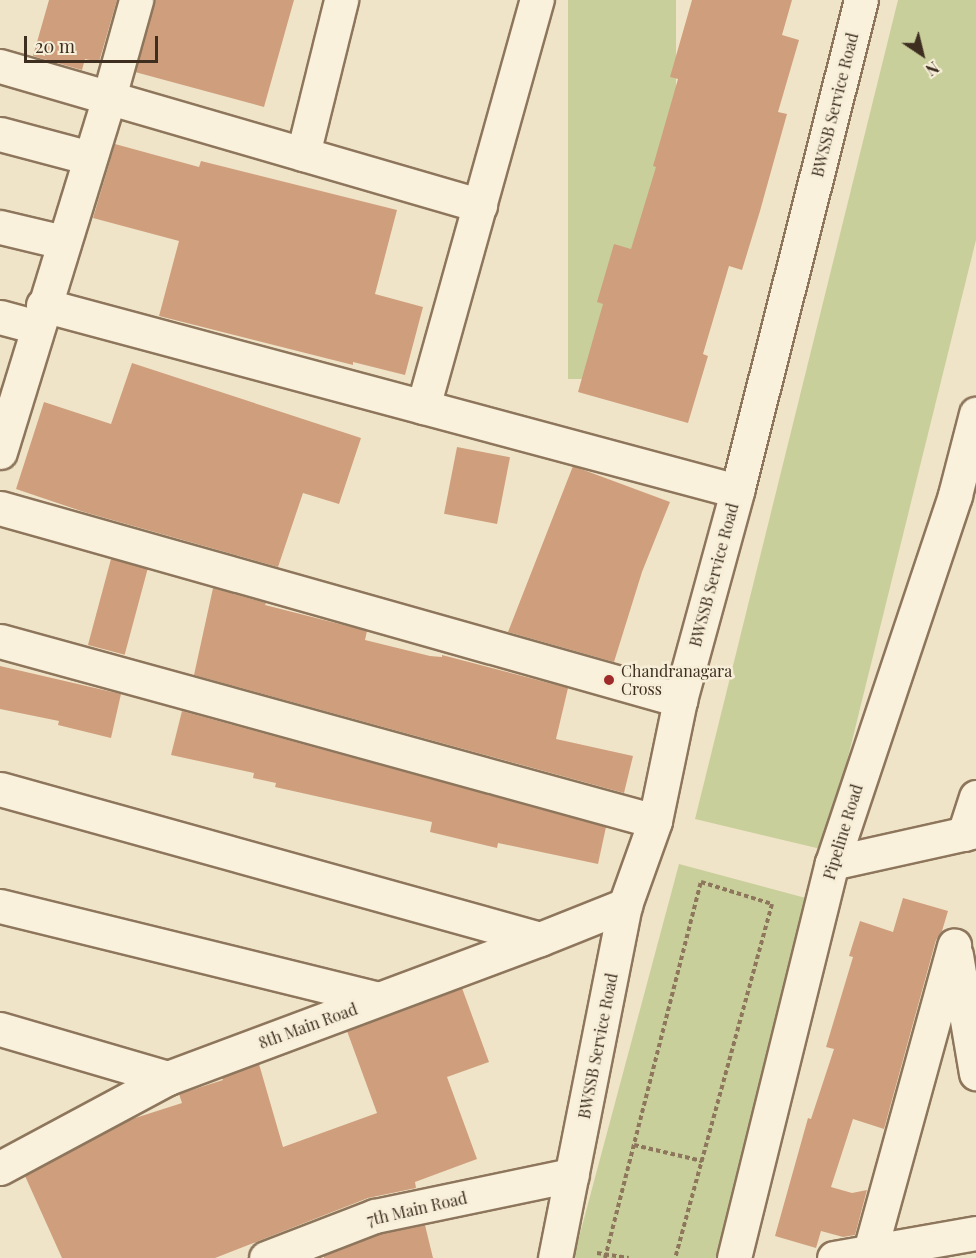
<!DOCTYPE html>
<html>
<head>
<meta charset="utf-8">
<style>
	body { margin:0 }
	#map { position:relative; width:976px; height:1258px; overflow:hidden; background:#f0e4c8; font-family:"Playfair Display",serif }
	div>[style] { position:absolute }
	.green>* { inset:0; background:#c9cf9b; transform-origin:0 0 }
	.building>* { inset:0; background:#cf9f7d; transform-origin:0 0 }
	.path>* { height:4px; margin-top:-2px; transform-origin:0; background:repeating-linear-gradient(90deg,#8d765c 0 4.5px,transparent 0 7.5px) }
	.roads { filter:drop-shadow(2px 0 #8d765c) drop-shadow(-2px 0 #8d765c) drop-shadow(0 2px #8d765c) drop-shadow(0 -2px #8d765c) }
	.street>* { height:33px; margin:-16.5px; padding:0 16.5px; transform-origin:16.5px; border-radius:16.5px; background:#faf1dc }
	.secondary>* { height:33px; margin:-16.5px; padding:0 16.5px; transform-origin:16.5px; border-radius:16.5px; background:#faf1dc }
	.dots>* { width:16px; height:16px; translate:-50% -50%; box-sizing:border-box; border:3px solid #f7eed8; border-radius:50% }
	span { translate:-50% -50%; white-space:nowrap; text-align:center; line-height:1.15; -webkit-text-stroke:5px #f7eed8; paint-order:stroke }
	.street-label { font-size:16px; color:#3d2e20 }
	.poi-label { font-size:16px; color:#3d2e20 }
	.left { translate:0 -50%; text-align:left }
	.north { position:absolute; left:892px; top:24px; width:60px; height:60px; -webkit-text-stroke:4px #f7eed8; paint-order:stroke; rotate:145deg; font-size:16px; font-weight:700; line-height:24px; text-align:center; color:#3d2e20 }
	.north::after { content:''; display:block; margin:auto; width:21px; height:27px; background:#3d2e20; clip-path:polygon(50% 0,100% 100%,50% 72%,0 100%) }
	.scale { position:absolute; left:24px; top:36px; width:134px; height:27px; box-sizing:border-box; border:3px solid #3d2e20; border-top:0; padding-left:8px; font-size:18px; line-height:21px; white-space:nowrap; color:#3d2e20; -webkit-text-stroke:4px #f7eed8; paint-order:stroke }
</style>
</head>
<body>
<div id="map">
	<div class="green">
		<i style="left:568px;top:0;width:108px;height:379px"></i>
		<i style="clip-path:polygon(898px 0,976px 0,976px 240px,825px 850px,695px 819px)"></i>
		<i style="left:679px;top:864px;width:138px;height:407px;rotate:15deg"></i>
	</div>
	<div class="building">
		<i style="clip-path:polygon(49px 0,117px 0,99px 62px,85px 59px,82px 70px,33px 56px)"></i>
		<i style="clip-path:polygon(154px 0,294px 0,264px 107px,135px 72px)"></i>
		<i style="clip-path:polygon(692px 0,792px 0,782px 35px,799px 40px,778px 112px,787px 114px,760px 211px,742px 270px,729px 266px,703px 354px,708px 356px,688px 423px,578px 392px,603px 304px,597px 302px,614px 244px,631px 249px,656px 167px,653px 166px,678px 79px,670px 77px)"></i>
		<i style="clip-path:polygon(115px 144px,199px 167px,201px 161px,397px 210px,375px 294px,423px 307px,405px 375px,353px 362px,353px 365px,159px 316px,179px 241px,93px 218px)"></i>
		<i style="clip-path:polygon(132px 363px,361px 438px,339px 504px,303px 493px,278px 567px,84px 512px,16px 489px,44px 402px,111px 424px)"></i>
		<i style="left:457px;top:447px;width:54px;height:68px;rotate:11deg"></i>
		<i style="clip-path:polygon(573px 466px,670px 502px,642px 572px,614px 662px,508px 632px)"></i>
		<i style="left:111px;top:559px;width:38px;height:89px;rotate:15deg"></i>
		<i style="clip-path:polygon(213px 588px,266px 603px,265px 605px,367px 631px,365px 640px,430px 656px,442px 657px,442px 655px,568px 688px,556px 739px,633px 756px,624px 793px,194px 675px)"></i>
		<i style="clip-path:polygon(0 666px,121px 694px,111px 738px,58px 725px,59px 721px,0 709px)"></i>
		<i style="clip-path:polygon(182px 711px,606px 827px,598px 864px,498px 843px,497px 848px,430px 832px,432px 822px,275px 787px,276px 783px,253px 778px,254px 773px,171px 755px)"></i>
		<i style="clip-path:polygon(903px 898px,948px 911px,942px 931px,936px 940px,884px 1129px,853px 1119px,831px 1187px,852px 1193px,867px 1190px,855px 1235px,843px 1237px,821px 1231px,816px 1248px,775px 1236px,808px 1118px,811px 1119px,834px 1049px,826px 1047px,853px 957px,849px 956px,860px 921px,893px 932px)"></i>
		<i style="clip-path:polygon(462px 988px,489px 1062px,447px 1077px,477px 1159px,415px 1182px,416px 1188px,368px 1198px,215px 1258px,62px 1258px,25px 1176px,132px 1119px,182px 1103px,179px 1094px,223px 1080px,222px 1078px,259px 1064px,283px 1147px,377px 1113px,347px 1031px)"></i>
		<i style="clip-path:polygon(425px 1225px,433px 1258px,324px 1258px,324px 1256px,380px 1234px)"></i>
	</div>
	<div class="path">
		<i style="left:634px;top:1145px;width:70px;rotate:13.2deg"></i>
		<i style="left:597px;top:1253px;width:32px;rotate:9deg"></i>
		<i style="left:605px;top:1258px;width:388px;rotate:-75.7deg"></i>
		<i style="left:701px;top:882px;width:74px;rotate:17.2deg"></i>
		<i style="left:772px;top:904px;width:367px;rotate:105.3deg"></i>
	</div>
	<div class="roads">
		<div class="street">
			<i style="left:0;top:66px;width:500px;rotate:16.2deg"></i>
			<i style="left:0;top:134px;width:93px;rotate:14.9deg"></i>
			<i style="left:303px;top:154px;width:159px;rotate:-76.1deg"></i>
			<i style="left:0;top:227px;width:65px;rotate:13.4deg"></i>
			<i style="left:43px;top:305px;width:718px;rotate:15deg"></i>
			<i style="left:0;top:317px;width:38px;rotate:15deg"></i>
			<i style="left:423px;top:407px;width:423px;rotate:-74.4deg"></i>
			<i style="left:0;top:452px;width:371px;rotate:-72.9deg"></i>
			<i style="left:109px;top:97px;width:101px;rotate:-74.4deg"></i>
			<i style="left:0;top:508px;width:707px;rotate:15.77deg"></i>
			<i style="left:0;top:641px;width:679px;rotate:15.37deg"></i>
			<i style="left:0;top:789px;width:560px;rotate:15.52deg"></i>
			<i style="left:964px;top:834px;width:39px;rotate:-72deg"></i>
			<i style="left:832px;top:863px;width:148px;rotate:-12.5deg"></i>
			<i style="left:0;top:906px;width:389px;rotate:13.8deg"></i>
			<i style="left:956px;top:955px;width:120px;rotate:80.4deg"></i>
			<i style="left:0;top:1029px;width:175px;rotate:16.3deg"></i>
			<i style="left:0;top:1168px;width:191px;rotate:-28.2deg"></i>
			<i style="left:168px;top:1078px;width:397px;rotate:-20.5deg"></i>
			<i style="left:540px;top:939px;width:92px;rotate:-21.8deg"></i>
			<i style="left:870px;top:1251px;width:317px;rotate:-74.6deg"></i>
			<i style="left:266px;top:1258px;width:117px;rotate:-21.1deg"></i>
			<i style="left:375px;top:1216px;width:201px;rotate:-11.8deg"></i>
			<i style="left:555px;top:1258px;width:360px;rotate:-78.8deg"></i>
			<i style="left:625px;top:905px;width:89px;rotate:-70.3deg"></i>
			<i style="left:655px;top:821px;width:124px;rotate:-78.3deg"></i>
			<i style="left:680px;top:700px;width:217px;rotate:-74.7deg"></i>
			<i style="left:737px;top:491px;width:506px;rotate:-75.83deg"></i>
			<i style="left:834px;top:1258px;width:144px;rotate:-10deg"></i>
		</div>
		<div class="secondary">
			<i style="left:734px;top:1258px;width:407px;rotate:-76.1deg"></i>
			<i style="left:832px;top:863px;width:388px;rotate:-71.5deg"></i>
			<i style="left:955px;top:495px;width:84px;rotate:-75.5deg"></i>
		</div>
	</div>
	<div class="dots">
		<i style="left:609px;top:680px;background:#9e2a2b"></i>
	</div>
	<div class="street-label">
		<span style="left:835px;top:105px;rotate:-76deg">BWSSB Service Road</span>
		<span style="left:714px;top:575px;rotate:-75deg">BWSSB Service Road</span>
		<span style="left:843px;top:832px;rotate:-73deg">Pipeline Road</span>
		<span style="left:308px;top:1026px;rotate:-20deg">8th Main Road</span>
		<span style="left:598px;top:1046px;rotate:-79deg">BWSSB Service Road</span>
		<span style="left:417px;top:1209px;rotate:-13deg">7th Main Road</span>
	</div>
	<div class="poi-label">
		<span class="left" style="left:621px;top:680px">Chandranagara<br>Cross</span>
	</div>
	<div class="north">N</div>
	<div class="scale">20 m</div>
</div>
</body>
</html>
